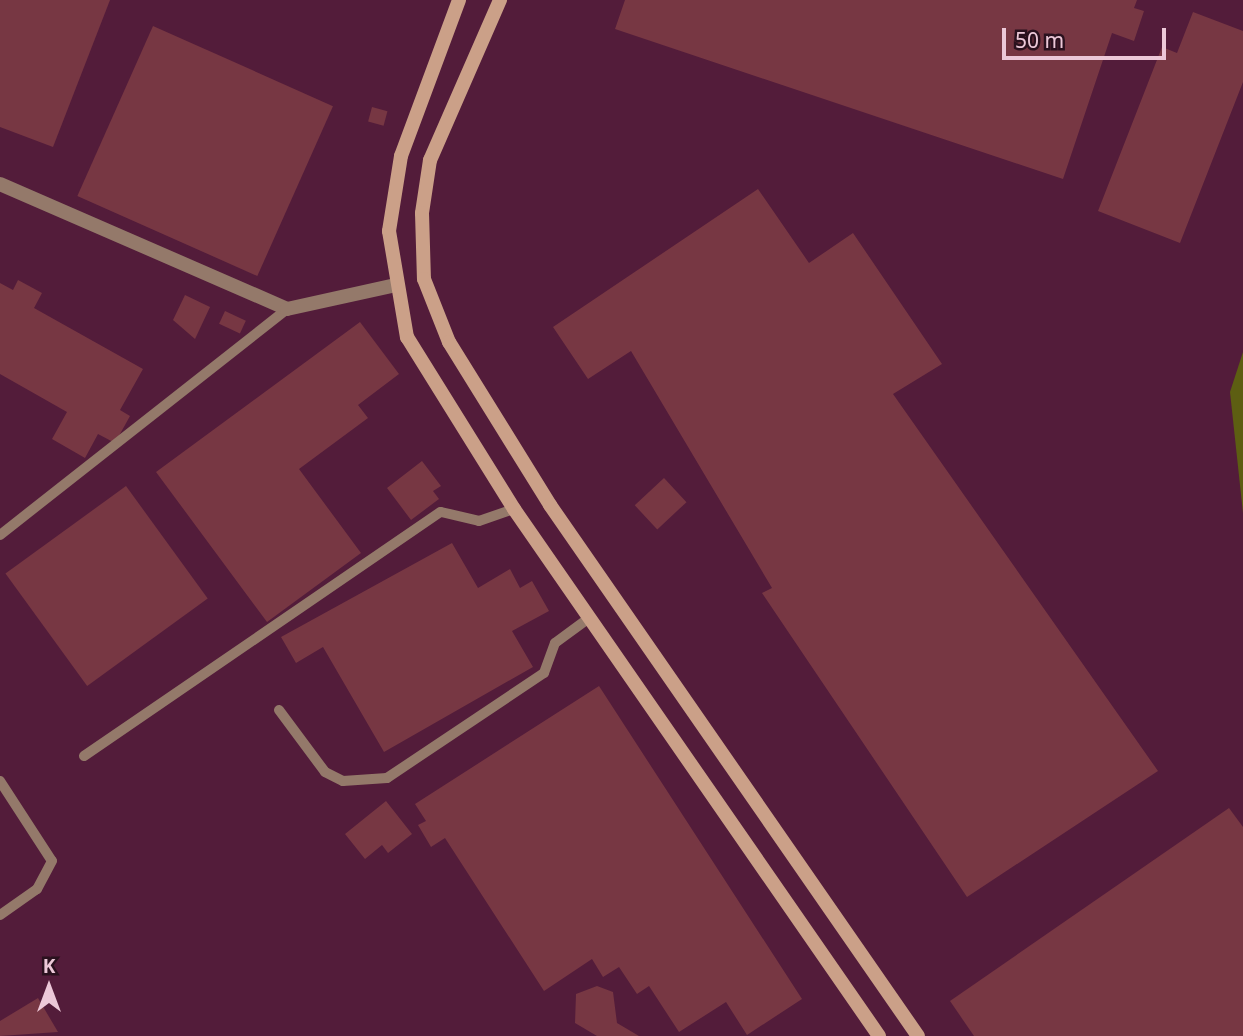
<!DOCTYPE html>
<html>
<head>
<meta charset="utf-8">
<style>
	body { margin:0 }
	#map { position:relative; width:1243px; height:1036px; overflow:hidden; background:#531c3a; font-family:"Noto Sans",sans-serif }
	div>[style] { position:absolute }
	.green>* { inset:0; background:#5d5e12 }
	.building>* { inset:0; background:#773743; transform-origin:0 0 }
	.lane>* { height:10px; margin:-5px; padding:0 5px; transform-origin:5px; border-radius:5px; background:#94796a }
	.street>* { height:14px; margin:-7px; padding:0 7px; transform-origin:7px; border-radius:7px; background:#94796a }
	.secondary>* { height:14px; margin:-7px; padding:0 7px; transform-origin:7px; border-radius:7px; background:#cba088 }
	span { translate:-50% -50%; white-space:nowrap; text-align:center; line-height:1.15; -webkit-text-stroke:6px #2a111e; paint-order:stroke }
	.north { position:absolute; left:14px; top:952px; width:70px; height:70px; -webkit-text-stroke:5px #2a111e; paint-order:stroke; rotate:0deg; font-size:19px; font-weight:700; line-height:28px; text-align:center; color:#ecc8d8 }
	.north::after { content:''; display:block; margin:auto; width:24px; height:32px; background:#ecc8d8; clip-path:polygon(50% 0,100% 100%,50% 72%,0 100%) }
	.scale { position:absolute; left:1002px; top:28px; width:164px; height:32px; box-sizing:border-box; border:4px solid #ecc8d8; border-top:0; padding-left:9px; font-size:21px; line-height:24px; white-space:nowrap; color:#ecc8d8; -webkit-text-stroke:5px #2a111e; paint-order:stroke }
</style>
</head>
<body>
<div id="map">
	<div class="green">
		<i style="clip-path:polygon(1243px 352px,1243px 513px,1230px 392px)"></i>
	</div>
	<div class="building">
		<i style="clip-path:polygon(0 0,110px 0,53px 147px,0 127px)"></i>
		<i style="clip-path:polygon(625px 0,1137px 0,1134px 8px,1144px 11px,1134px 41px,1112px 33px,1063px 179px,615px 29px)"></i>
		<i style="clip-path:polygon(1193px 12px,1243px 31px,1243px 82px,1180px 243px,1098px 211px,1162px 47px,1177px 53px)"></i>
		<i style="left:153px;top:26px;width:197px;height:186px;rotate:24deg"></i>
		<i style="left:372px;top:107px;width:16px;height:15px;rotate:15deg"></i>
		<i style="clip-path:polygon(758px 189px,809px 263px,853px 233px,942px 364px,893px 394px,1158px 771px,967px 897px,762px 593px,772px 588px,631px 351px,588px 379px,553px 327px)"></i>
		<i style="clip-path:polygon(18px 280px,42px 293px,34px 308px,143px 369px,120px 410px,130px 416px,115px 443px,98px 434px,85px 458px,52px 439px,67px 412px,0 374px,0 283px,13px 290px)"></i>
		<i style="clip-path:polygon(185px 295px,210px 307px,195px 339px,173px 320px)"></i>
		<i style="left:225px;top:311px;width:23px;height:14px;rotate:25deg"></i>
		<i style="clip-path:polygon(360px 322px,399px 374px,358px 405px,368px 418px,299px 469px,361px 553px,267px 622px,156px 472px)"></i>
		<i style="clip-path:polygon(422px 461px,441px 486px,433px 491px,439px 499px,411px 520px,387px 488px)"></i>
		<i style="left:664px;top:478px;width:33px;height:40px;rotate:47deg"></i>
		<i style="left:126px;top:486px;width:139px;height:149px;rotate:54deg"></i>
		<i style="clip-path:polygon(452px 543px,478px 588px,510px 569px,520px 588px,532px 581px,549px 611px,512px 631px,533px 667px,384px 752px,323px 647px,296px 663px,281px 637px)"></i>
		<i style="clip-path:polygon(599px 686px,802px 999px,747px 1035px,726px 1002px,679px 1032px,649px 986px,637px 994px,619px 967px,603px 977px,592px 959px,544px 991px,445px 838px,431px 847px,418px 825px,426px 821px,415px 804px)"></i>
		<i style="clip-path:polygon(386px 801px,412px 834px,388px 853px,382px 845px,365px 859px,345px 834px)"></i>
		<i style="clip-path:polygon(1229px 808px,1243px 827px,1243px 1036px,974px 1036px,950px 1001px)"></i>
		<i style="clip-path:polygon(597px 986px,613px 992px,617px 1023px,639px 1036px,597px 1036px,575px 1023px,576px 994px)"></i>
		<i style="clip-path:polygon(38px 998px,58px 1032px,0 1036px,0 1021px)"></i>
	</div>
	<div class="lane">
		<i style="left:0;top:535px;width:365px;rotate:-38.2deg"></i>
		<i style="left:279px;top:710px;width:77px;rotate:53.4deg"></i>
		<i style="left:325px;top:772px;width:20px;rotate:27deg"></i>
		<i style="left:343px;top:781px;width:44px;rotate:-3.9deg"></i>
		<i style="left:387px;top:778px;width:189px;rotate:-33.8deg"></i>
		<i style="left:544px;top:673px;width:32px;rotate:-70deg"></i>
		<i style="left:555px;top:643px;width:42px;rotate:-36.3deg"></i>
		<i style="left:84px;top:756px;width:432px;rotate:-34.4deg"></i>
		<i style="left:441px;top:512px;width:39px;rotate:13deg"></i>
		<i style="left:479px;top:521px;width:37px;rotate:-19deg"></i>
		<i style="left:0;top:781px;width:95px;rotate:57deg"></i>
		<i style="left:52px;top:861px;width:32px;rotate:118deg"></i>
		<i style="left:37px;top:889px;width:45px;rotate:144.9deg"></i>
	</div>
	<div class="street">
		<i style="left:0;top:184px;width:313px;rotate:23.5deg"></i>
		<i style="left:287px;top:309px;width:112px;rotate:-12.4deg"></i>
	</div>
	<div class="secondary">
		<i style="left:459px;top:0;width:166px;rotate:110.4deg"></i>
		<i style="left:401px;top:156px;width:76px;rotate:99.1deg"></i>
		<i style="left:389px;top:231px;width:108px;rotate:80.4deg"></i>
		<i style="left:407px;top:337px;width:203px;rotate:58.1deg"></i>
		<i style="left:514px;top:509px;width:641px;rotate:55.29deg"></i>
		<i style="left:500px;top:0;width:175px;rotate:113.6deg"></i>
		<i style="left:430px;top:160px;width:54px;rotate:98.6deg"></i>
		<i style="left:422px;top:213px;width:66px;rotate:88.3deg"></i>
		<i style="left:424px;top:279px;width:68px;rotate:68.4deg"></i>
		<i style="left:449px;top:342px;width:192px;rotate:58.2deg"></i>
		<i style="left:550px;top:505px;width:646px;rotate:55.28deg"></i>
	</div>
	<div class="north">K</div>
	<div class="scale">50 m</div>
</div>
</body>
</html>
